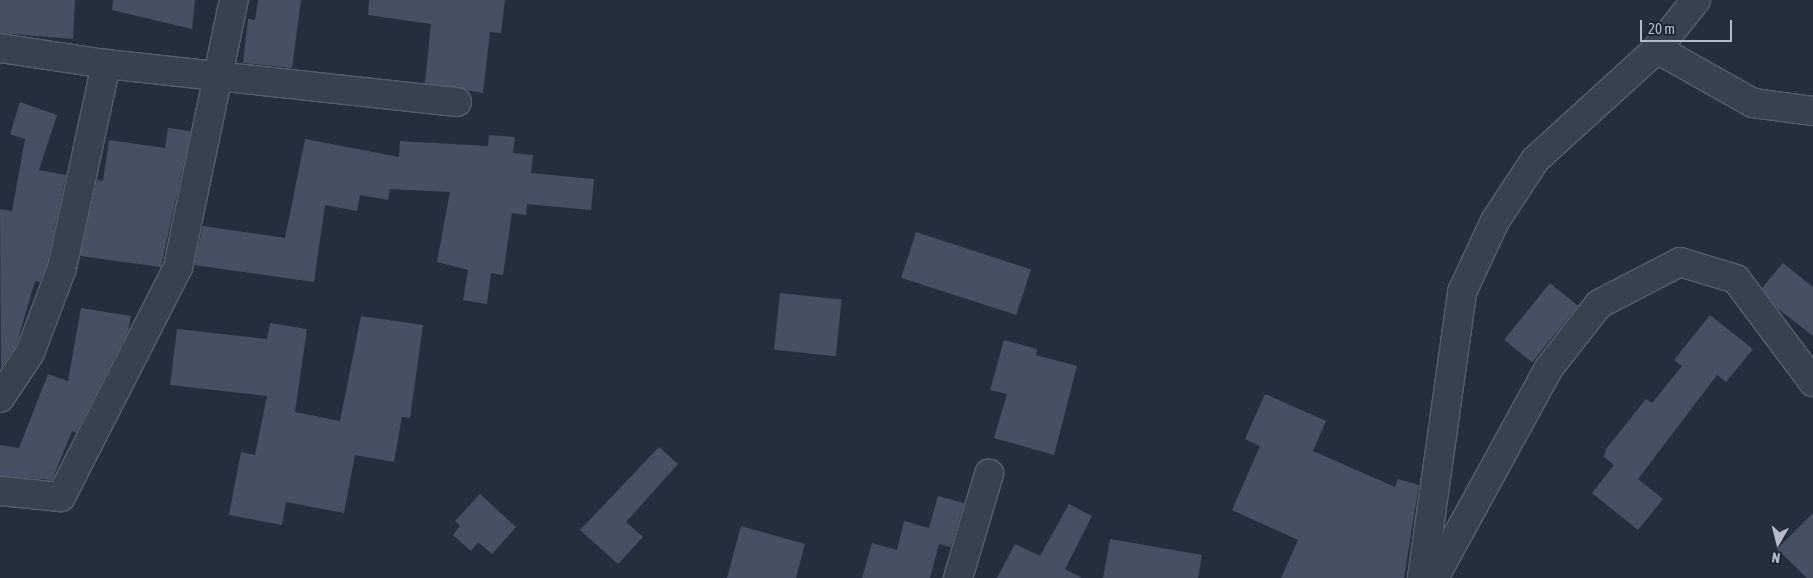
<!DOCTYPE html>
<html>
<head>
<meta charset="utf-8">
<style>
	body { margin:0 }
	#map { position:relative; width:1813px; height:578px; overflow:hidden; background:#242f3e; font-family:"Asap Condensed",sans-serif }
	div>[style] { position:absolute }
	.building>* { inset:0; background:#455162; transform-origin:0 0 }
	.roads { filter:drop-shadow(1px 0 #565f6c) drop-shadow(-1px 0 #565f6c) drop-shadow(0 1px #565f6c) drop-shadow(0 -1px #565f6c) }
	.minor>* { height:28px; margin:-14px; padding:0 14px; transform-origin:14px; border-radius:14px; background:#38414e }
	span { translate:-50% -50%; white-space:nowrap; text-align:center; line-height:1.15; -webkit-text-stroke:4.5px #1d2633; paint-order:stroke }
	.north { position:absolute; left:1753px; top:518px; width:50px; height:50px; -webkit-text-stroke:4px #1d2633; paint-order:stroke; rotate:188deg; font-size:14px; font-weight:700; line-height:20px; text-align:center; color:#b4bcc9 }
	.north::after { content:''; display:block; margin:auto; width:18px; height:22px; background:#b4bcc9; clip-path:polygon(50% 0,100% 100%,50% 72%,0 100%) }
	.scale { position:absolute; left:1640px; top:20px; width:92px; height:22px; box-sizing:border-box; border:2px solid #b4bcc9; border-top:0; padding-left:6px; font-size:15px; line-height:18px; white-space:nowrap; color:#b4bcc9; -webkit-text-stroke:4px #1d2633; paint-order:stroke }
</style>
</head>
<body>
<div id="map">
	<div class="building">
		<i style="clip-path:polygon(0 0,75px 0,73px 39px,0 33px)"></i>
		<i style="clip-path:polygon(113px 0,195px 0,192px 29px,112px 10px)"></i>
		<i style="clip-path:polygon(258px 0,301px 0,292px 68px,243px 63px,248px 19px,255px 20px)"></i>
		<i style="clip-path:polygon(369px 0,505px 0,501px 33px,490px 32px,483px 93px,425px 83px,431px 24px,368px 15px)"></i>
		<i style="clip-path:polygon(20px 102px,57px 115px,39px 170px,66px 175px,47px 264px,40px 282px,35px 281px,16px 346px,1px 368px,0 209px,12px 211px,25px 139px,10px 134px)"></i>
		<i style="clip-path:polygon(168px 128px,191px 131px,161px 267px,80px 256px,97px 180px,103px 181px,109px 140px,165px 148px)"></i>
		<i style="clip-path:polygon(489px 135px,515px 137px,513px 153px,533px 155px,531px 173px,594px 179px,591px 210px,527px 204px,526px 215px,512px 213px,503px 275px,491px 273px,487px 304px,463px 300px,468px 270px,437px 262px,450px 192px,390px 189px,388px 200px,360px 195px,357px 211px,325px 205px,314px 282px,194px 265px,203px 226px,285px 238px,305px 139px,399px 157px,400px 141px,488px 146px)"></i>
		<i style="left:916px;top:232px;width:121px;height:48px;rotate:18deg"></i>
		<i style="clip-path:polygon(1783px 263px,1813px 287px,1813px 336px,1777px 308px,1762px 288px)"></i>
		<i style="left:1550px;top:283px;width:36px;height:73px;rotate:39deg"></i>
		<i style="left:780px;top:293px;width:62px;height:57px;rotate:6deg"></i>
		<i style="clip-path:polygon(81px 308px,131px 316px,128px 331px,76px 433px,72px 431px,52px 480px,0 476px,0 445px,19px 448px,48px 374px,68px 381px)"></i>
		<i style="clip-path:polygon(1710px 315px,1753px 349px,1726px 382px,1717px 375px,1638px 479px,1663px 499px,1638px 530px,1592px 493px,1614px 465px,1604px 457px,1606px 449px,1646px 399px,1652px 403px,1682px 366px,1674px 360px)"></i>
		<i style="clip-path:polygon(361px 316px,423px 325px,410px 418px,402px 417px,394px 462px,355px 455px,344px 513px,286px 502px,282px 525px,229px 515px,241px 452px,255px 455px,267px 396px,170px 385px,177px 329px,267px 339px,270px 323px,307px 329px,295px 412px,340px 421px)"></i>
		<i style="clip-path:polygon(1004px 340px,1037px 349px,1036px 355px,1077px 366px,1054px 455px,994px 438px,1007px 394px,990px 390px)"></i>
		<i style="clip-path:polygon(1265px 394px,1326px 421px,1313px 451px,1395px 487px,1398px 479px,1419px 485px,1404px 578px,1281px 578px,1298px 540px,1232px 510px,1260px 446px,1245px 439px)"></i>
		<i style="clip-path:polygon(659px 447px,678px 464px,626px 522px,643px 537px,618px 564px,580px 530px)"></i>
		<i style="clip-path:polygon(480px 494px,516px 527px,492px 554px,478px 542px,471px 551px,453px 535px,460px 526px,455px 521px)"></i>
		<i style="clip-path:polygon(938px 496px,964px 503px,951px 547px,939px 544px,930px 578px,862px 578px,872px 543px,897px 550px,904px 521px,929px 528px)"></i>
		<i style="clip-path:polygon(1069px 504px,1092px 516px,1065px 569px,1082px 578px,997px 578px,1015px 544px,1040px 556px)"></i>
		<i style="clip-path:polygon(1813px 513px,1813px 578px,1807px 578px,1777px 549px)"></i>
		<i style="clip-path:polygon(741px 526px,805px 544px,796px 578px,727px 578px)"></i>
		<i style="clip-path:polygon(1110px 539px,1202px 555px,1198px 578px,1103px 578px)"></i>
	</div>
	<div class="roads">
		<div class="minor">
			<i style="left:0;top:48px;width:107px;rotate:8.6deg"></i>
			<i style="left:106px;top:64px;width:353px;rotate:6.2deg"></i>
			<i style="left:1657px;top:49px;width:110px;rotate:29.4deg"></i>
			<i style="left:1753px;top:103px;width:61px;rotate:7.6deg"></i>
			<i style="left:0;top:398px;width:54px;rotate:-56.3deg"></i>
			<i style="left:30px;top:353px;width:91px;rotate:-69.4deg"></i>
			<i style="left:62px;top:268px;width:209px;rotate:-77.8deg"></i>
			<i style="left:0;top:491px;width:61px;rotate:5.6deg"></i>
			<i style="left:61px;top:497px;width:258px;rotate:-63deg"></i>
			<i style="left:178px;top:267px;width:273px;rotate:-78.2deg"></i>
			<i style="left:958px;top:578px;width:109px;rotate:-73.4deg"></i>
			<i style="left:1422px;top:578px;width:289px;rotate:-82deg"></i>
			<i style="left:1462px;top:292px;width:78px;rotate:-65.1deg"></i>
			<i style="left:1495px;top:221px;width:73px;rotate:-56.7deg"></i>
			<i style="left:1535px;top:160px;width:165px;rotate:-42.3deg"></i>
			<i style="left:1657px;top:49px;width:63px;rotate:-51.5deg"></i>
			<i style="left:1434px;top:578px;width:239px;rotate:-61.3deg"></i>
			<i style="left:1549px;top:368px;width:81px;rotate:-52deg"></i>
			<i style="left:1599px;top:304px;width:91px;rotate:-27.4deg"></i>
			<i style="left:1680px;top:262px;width:59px;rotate:16.9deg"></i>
			<i style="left:1736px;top:279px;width:129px;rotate:53.2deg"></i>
		</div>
	</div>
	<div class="north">N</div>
	<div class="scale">20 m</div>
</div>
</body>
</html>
